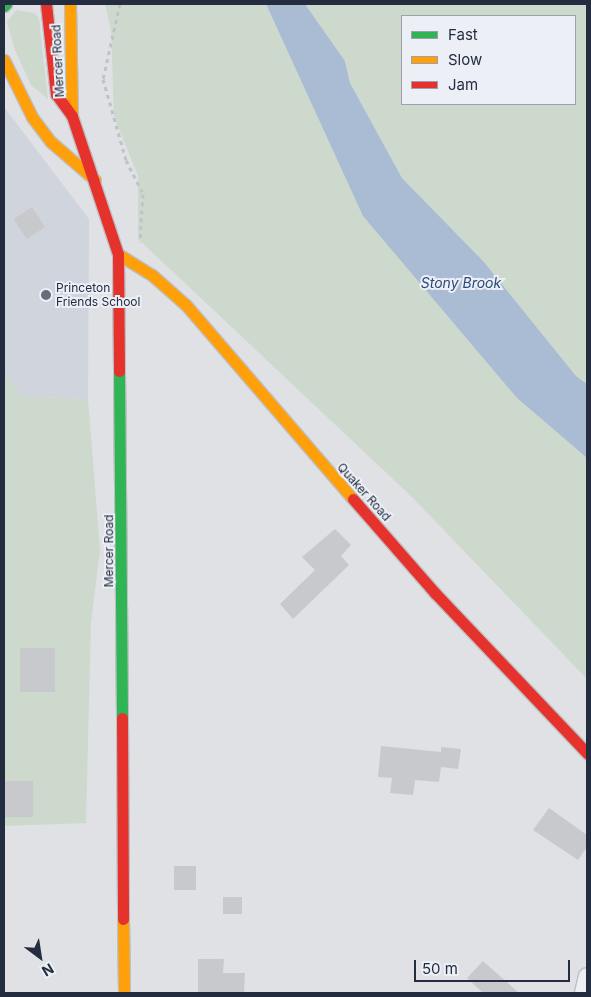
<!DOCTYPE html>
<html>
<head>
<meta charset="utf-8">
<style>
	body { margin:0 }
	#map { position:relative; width:591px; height:997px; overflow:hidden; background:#dfe1e5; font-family:Inter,sans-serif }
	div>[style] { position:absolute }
	.built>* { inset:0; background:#d0d4dc }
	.green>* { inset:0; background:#ced9ce }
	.water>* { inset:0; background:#aabcd4 }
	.building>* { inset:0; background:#c7c9cd; transform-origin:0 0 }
	.path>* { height:3px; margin-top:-1.5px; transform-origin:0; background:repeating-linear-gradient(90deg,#c0c2c8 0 4px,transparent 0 8px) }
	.roads { filter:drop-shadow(1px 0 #bdbfc3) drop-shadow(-1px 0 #bdbfc3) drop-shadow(0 1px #bdbfc3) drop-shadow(0 -1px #bdbfc3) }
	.street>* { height:16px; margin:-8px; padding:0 8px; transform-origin:8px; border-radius:8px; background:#eeeff2 }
	.fast>* { height:11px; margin:-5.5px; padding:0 5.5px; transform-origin:5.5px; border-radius:5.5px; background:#30b455 }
	.slow>* { height:11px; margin:-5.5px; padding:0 5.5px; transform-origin:5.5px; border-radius:5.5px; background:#ff9f0a }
	.jam>* { height:11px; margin:-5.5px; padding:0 5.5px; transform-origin:5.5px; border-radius:5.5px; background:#e5322d }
	.dots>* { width:14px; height:14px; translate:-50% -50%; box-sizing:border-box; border:2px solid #eceff6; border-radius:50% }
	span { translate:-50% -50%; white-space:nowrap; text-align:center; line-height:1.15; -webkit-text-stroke:4px #eceff6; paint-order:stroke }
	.street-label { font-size:12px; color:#242d40 }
	.poi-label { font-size:12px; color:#242d40 }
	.left { translate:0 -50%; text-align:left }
	.water-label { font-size:14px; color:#2a4978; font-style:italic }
	.frame { position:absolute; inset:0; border:5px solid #242d40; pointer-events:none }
	.legend { position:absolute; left:401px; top:15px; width:175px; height:90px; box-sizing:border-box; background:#eceff6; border:1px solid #9ca1ad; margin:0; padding:6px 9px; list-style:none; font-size:15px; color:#242d40 }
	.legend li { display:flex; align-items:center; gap:10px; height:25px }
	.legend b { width:25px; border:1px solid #9ca1ad }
	.north { position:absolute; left:15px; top:932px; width:50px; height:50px; -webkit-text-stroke:4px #eceff6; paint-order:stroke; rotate:149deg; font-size:14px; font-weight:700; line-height:20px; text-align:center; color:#242d40 }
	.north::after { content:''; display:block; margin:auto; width:18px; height:22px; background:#242d40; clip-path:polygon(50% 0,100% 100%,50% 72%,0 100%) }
	.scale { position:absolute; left:414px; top:960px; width:156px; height:22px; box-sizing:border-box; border:2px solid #242d40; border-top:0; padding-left:6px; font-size:15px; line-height:18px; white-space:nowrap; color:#242d40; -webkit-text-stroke:4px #eceff6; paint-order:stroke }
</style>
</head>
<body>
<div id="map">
	<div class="built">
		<i style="clip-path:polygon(4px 107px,89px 219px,88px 399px,20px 396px,4px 371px)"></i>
	</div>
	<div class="green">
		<i style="clip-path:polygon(105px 4px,266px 4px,306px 90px,517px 398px,587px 458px,587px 679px,412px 497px,138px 239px,138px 176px,114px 117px,111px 30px)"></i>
		<i style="clip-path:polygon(evenodd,305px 4px,587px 4px,587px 384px,576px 376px,484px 262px,402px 178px,350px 83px,345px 61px,305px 4px,402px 16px,575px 16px,575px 104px,402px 104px,402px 16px)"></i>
		<i style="clip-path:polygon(16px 10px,35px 13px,39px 19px,48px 99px,31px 85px,15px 50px,7px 22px)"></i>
		<i style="clip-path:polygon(4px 371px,20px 396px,88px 399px,100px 550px,91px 623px,86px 823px,4px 826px)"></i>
	</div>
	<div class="water">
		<i style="clip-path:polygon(266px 4px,305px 4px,345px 61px,350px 83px,402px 178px,484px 262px,576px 376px,587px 384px,587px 458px,517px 398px,363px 216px)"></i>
	</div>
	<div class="building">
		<i style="left:32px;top:207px;width:24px;height:22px;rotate:57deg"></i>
		<i style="clip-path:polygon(335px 529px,351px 545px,341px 556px,349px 565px,293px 619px,280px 604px,315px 570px,302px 557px)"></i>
		<i style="left:20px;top:648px;width:35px;height:44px"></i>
		<i style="clip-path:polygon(381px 746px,441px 752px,441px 747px,461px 749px,458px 769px,441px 767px,439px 782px,415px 780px,413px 795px,390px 793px,392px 778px,378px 777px)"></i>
		<i style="left:4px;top:781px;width:29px;height:36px"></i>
		<i style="clip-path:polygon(549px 808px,587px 835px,587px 847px,578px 860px,533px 830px)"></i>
		<i style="left:174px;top:866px;width:22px;height:24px"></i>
		<i style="left:223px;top:897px;width:19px;height:17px"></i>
		<i style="clip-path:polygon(198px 959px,224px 959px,223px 973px,245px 973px,244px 993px,198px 993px)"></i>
		<i style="clip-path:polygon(483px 961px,519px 993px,483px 993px,467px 978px)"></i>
	</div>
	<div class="path">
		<i style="left:120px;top:4px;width:77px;rotate:102.8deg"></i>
		<i style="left:103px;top:79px;width:84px;rotate:74.1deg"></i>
		<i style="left:126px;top:160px;width:38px;rotate:63deg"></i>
		<i style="left:143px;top:194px;width:48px;rotate:93.6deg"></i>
	</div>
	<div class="roads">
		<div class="street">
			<i style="left:583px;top:993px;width:17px;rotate:-77deg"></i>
		</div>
		<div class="fast">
			<i style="left:4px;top:6px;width:3px;rotate:-45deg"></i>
			<i style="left:119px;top:371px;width:347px;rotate:89.5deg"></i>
		</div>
		<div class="slow">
			<i style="left:70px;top:4px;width:112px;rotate:89deg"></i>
			<i style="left:4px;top:60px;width:64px;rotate:63.8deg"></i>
			<i style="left:32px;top:117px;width:31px;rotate:53deg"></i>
			<i style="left:51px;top:142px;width:58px;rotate:40.8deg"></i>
			<i style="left:118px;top:254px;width:40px;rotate:32deg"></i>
			<i style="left:152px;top:275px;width:45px;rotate:41.4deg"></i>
			<i style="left:186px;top:305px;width:256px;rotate:49.3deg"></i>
			<i style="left:123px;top:919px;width:74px;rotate:89.2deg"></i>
		</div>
		<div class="jam">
			<i style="left:46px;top:4px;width:91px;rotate:83.7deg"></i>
			<i style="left:56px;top:94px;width:27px;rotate:54deg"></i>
			<i style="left:72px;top:116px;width:145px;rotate:71.6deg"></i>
			<i style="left:118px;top:254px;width:117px;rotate:89.5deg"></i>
			<i style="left:353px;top:499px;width:125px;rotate:48.9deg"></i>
			<i style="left:435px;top:593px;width:221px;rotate:46.5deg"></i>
			<i style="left:122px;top:718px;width:201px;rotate:89.7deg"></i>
		</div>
	</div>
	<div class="dots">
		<i style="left:46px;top:295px;background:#656c7a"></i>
	</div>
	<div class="street-label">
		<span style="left:58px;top:61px;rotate:-93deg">Mercer Road</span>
		<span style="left:364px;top:492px;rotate:48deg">Quaker Road</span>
		<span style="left:109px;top:551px;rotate:-90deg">Mercer Road</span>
	</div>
	<div class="poi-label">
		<span class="left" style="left:56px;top:295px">Princeton<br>Friends School</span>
	</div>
	<div class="water-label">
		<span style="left:461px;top:283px">Stony Brook</span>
	</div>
	<div class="frame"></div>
	<ul class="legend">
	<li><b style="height:6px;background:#30b455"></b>Fast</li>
	<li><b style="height:6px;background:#ff9f0a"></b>Slow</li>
	<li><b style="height:6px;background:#e5322d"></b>Jam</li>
	</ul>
	<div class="north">N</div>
	<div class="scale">50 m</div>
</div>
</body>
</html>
